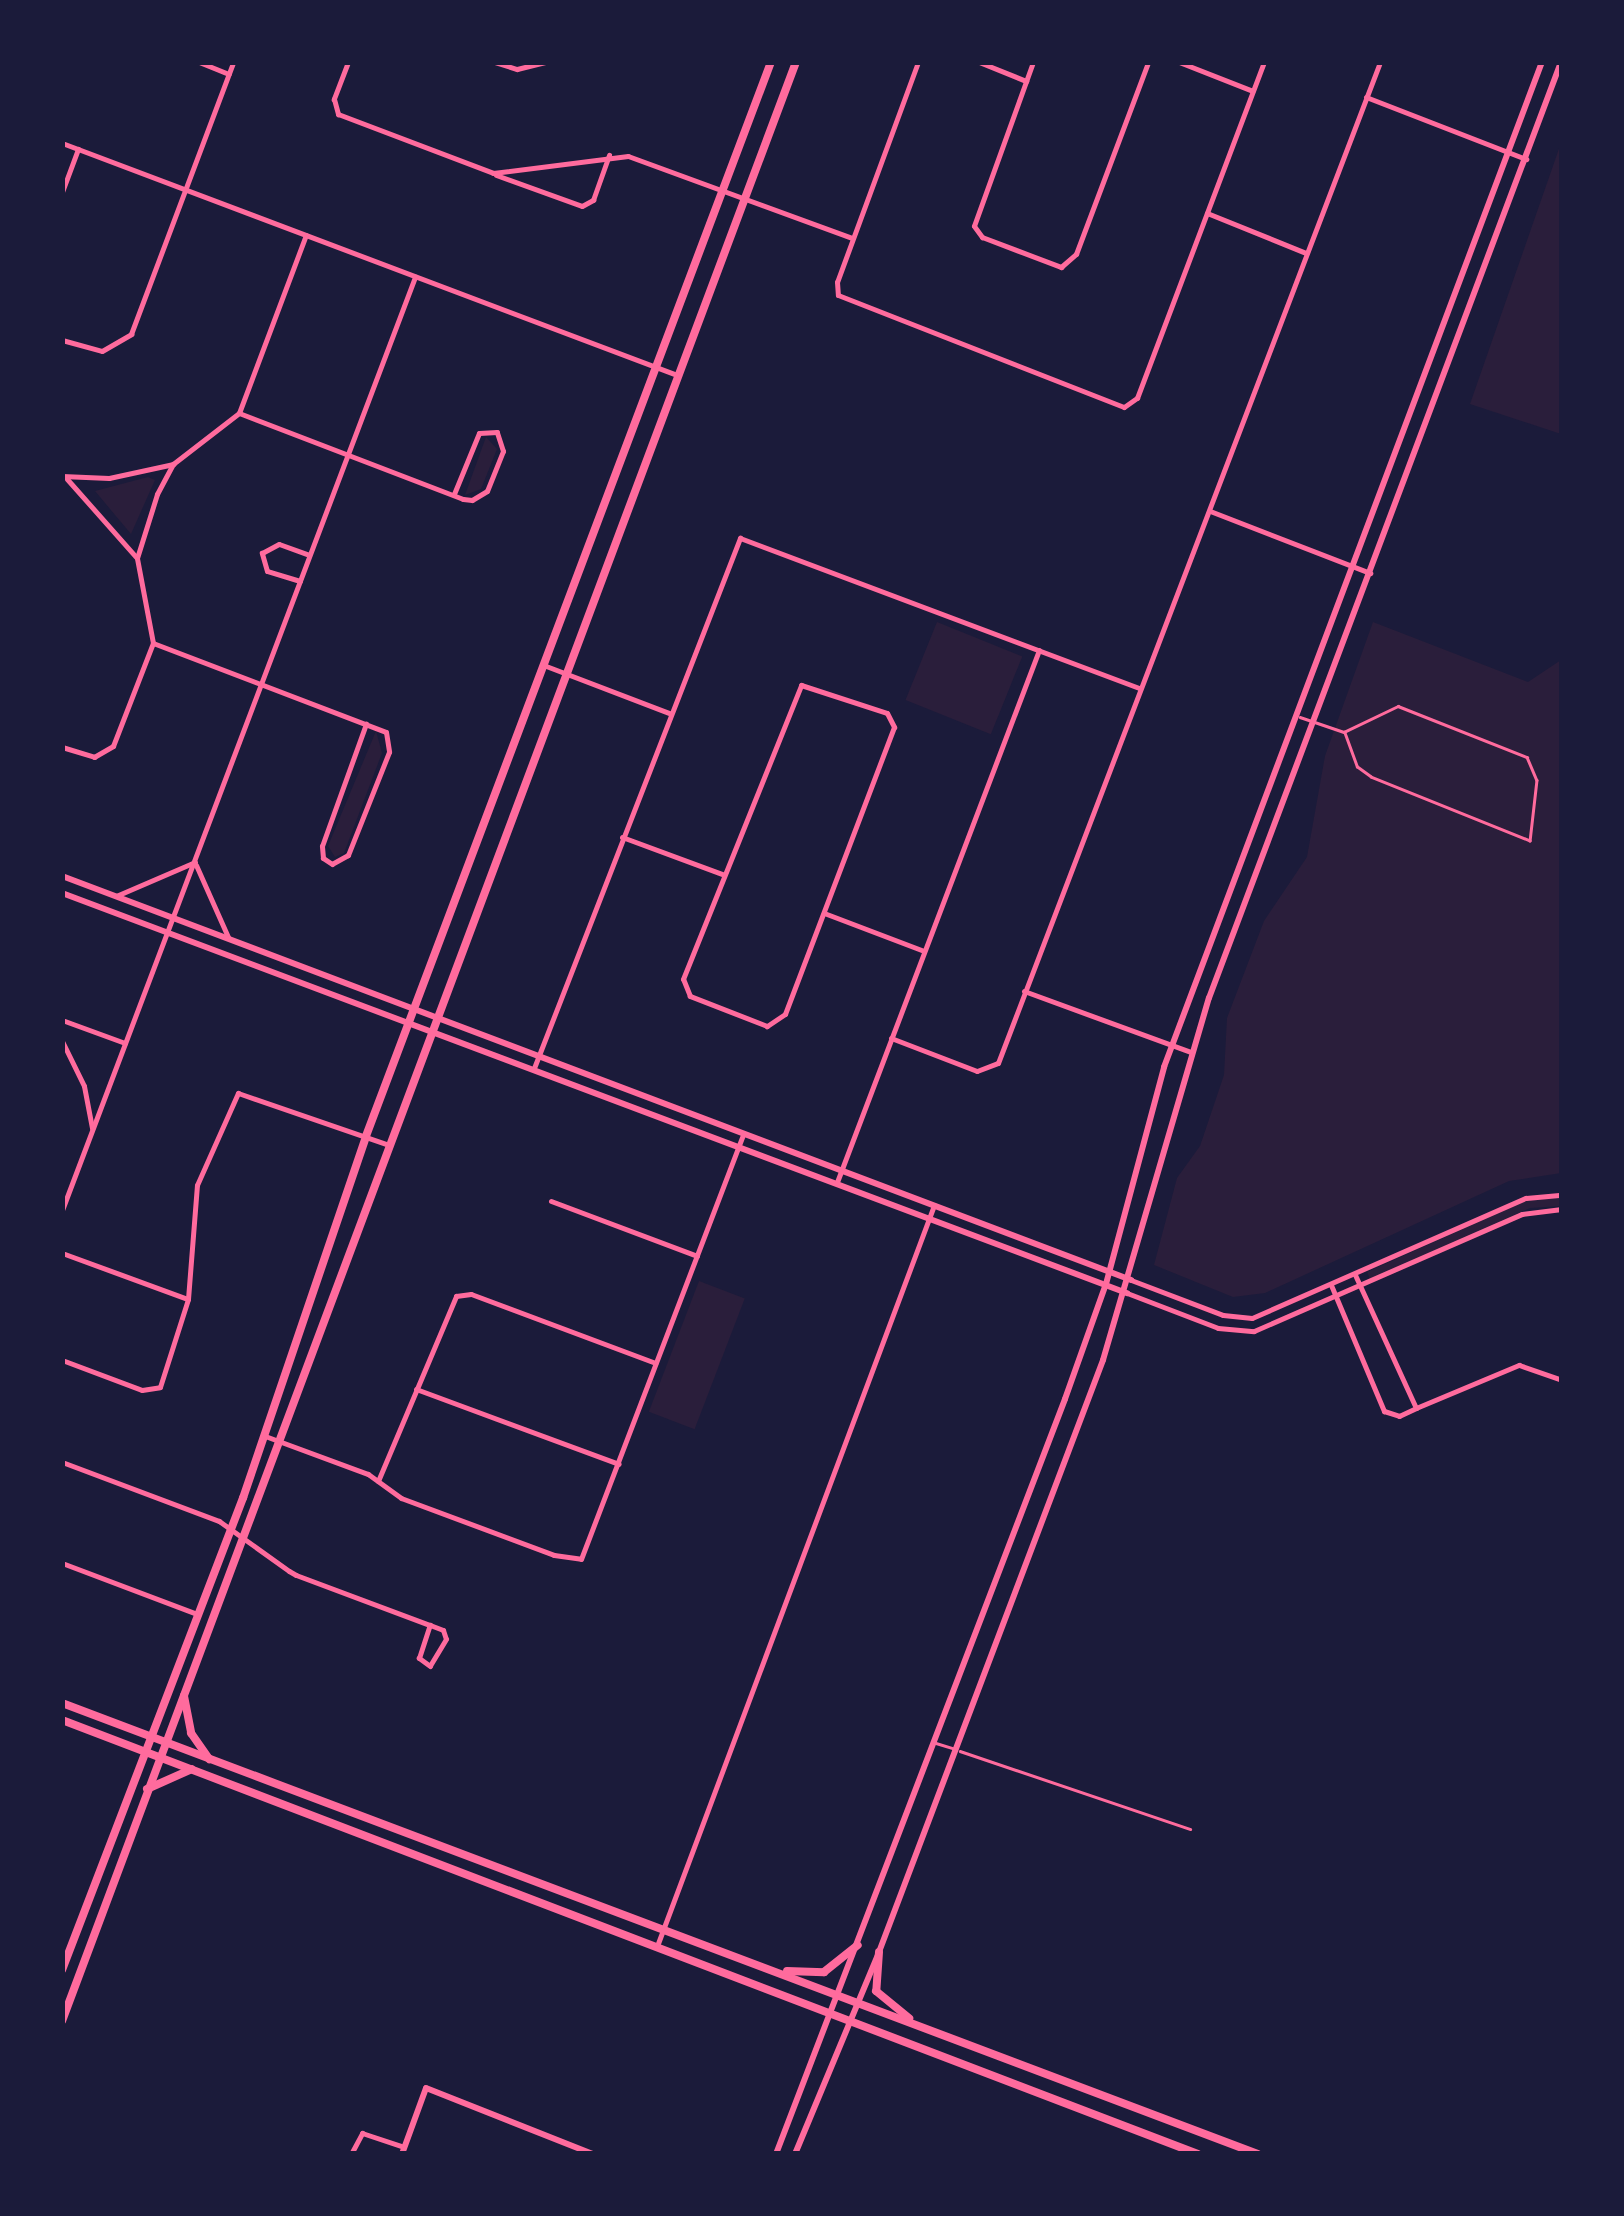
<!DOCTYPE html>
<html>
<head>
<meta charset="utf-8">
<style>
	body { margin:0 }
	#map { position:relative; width:1624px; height:2216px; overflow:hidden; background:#1b1b3a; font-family:"Public Sans",sans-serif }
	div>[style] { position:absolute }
	.green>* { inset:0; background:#2a1e3b; transform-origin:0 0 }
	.service>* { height:2.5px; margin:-1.25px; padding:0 1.25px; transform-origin:1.25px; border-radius:1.25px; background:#ff6b9d }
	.minor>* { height:5px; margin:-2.5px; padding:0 2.5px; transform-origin:2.5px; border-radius:2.5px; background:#ff6b9d }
	.tertiary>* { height:6px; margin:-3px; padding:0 3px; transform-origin:3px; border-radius:3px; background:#ff6b9d }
	.secondary>* { height:8px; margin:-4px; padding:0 4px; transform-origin:4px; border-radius:4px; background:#ff6b9d }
	.primary>* { height:8px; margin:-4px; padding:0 4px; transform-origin:4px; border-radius:4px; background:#ff6b9d }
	span { translate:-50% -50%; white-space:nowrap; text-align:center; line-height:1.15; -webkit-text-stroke:10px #1b1b3a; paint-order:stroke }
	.frame { position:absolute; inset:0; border:65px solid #1b1b3a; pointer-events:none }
</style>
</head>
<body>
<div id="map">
	<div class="green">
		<i style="clip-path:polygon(1561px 143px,1562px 434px,1561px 434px,1470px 404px)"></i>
		<i style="clip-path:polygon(486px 437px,497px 449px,481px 489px,465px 495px)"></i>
		<i style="clip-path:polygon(148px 477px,155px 480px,131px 534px,95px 491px)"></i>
		<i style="left:937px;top:622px;width:92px;height:84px;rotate:22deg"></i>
		<i style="clip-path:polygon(1373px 622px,1528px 682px,1561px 660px,1561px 1173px,1509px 1181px,1265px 1293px,1233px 1297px,1154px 1265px,1177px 1178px,1200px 1146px,1224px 1075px,1227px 1018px,1264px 921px,1307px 857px,1325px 756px)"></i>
		<i style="clip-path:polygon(376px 731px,382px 753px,344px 853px,335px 857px,328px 846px)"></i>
		<i style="clip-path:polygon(1561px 1198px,1561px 1206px,1530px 1208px,1370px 1279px,1367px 1272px,1528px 1200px)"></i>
		<i style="left:699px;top:1281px;width:49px;height:140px;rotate:21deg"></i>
	</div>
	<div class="service">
		<i style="left:1300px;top:717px;width:46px;rotate:18.8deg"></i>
		<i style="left:1344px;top:732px;width:60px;rotate:-25.7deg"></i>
		<i style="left:1398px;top:706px;width:139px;rotate:21.6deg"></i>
		<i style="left:1527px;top:757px;width:25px;rotate:67deg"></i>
		<i style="left:1537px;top:780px;width:61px;rotate:96.5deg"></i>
		<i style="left:1530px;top:841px;width:171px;rotate:-158.1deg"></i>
		<i style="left:1371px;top:777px;width:17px;rotate:-144deg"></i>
		<i style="left:1357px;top:767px;width:37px;rotate:-110deg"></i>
		<i style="left:936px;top:1743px;width:17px;rotate:17deg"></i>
		<i style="left:960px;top:1751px;width:243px;rotate:18.7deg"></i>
	</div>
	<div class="minor">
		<i style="left:199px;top:62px;width:32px;rotate:22deg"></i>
		<i style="left:348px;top:62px;width:40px;rotate:111deg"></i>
		<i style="left:334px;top:99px;width:16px;rotate:75deg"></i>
		<i style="left:338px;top:114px;width:166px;rotate:20.8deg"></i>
		<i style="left:493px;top:173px;width:136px;rotate:-7.2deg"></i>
		<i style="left:628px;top:156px;width:239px;rotate:20.1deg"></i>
		<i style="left:495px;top:62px;width:23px;rotate:18deg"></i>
		<i style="left:517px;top:69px;width:30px;rotate:-14deg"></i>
		<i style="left:918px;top:62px;width:234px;rotate:110.2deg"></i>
		<i style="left:837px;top:282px;width:13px;rotate:86deg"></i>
		<i style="left:838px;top:295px;width:307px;rotate:21.4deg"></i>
		<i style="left:1124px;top:407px;width:16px;rotate:-35deg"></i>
		<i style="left:1137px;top:398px;width:359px;rotate:-69.3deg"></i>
		<i style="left:979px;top:62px;width:51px;rotate:22deg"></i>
		<i style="left:1033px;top:62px;width:174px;rotate:109.8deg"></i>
		<i style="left:974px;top:226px;width:14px;rotate:54deg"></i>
		<i style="left:982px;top:237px;width:85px;rotate:20.8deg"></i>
		<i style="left:1061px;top:267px;width:20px;rotate:-41deg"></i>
		<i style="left:1076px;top:254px;width:205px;rotate:-69.4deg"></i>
		<i style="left:1179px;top:62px;width:79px;rotate:21.4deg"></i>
		<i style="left:1366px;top:97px;width:172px;rotate:21.2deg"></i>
		<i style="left:62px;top:143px;width:657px;rotate:20.67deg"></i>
		<i style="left:496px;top:175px;width:91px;rotate:19.8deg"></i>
		<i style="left:582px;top:206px;width:13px;rotate:-29deg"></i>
		<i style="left:593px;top:200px;width:48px;rotate:-70.4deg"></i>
		<i style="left:62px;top:192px;width:46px;rotate:-69.6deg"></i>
		<i style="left:1207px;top:213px;width:107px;rotate:22deg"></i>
		<i style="left:62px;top:340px;width:41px;rotate:15.4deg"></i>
		<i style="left:102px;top:351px;width:34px;rotate:-30deg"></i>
		<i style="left:131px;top:334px;width:290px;rotate:-69.4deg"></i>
		<i style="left:239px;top:413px;width:240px;rotate:21deg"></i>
		<i style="left:463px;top:499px;width:9px;rotate:6deg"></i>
		<i style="left:472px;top:500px;width:17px;rotate:-31deg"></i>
		<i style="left:487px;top:491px;width:43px;rotate:-68.2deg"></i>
		<i style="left:503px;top:451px;width:20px;rotate:-108deg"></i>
		<i style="left:497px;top:432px;width:18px;rotate:177deg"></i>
		<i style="left:479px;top:433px;width:66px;rotate:112.3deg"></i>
		<i style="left:62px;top:476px;width:47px;rotate:2.4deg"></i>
		<i style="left:109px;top:478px;width:66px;rotate:-12.3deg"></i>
		<i style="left:67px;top:479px;width:104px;rotate:48.5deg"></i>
		<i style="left:1210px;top:511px;width:172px;rotate:21.2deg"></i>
		<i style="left:300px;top:581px;width:34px;rotate:-163deg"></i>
		<i style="left:267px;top:571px;width:19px;rotate:-106deg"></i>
		<i style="left:262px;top:553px;width:19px;rotate:-28deg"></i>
		<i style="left:279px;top:544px;width:32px;rotate:20deg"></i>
		<i style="left:153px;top:643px;width:249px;rotate:20.9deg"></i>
		<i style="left:386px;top:732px;width:20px;rotate:81deg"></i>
		<i style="left:389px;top:752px;width:111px;rotate:111.7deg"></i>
		<i style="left:348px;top:855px;width:18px;rotate:151deg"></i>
		<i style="left:332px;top:864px;width:11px;rotate:-146deg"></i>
		<i style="left:323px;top:858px;width:12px;rotate:-95deg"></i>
		<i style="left:322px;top:846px;width:130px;rotate:-70.2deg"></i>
		<i style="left:546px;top:666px;width:132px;rotate:20.9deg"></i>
		<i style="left:801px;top:685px;width:90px;rotate:18deg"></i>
		<i style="left:887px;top:713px;width:16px;rotate:63deg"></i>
		<i style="left:894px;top:727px;width:307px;rotate:110.8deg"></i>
		<i style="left:785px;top:1014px;width:22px;rotate:146deg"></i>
		<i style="left:767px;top:1026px;width:83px;rotate:-158.7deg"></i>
		<i style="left:690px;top:996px;width:18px;rotate:-112deg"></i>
		<i style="left:683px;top:979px;width:317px;rotate:-68.1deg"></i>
		<i style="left:62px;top:747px;width:34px;rotate:17deg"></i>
		<i style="left:94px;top:757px;width:22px;rotate:-30deg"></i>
		<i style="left:113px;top:746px;width:110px;rotate:-68.8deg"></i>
		<i style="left:153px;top:643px;width:86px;rotate:-100.7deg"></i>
		<i style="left:137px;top:558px;width:67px;rotate:-72.6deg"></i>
		<i style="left:157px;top:494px;width:34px;rotate:-62deg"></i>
		<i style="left:173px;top:464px;width:83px;rotate:-37.7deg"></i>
		<i style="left:239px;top:413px;width:190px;rotate:-69.4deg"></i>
		<i style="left:622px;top:837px;width:107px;rotate:20.3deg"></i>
		<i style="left:196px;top:865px;width:79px;rotate:66deg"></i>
		<i style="left:116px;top:896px;width:86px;rotate:-23.3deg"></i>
		<i style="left:824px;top:913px;width:107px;rotate:20.8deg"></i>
		<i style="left:1024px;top:991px;width:178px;rotate:20.1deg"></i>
		<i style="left:62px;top:1020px;width:67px;rotate:20.1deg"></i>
		<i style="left:891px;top:1038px;width:92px;rotate:21deg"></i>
		<i style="left:977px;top:1071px;width:22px;rotate:-21deg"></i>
		<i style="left:998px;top:1063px;width:1071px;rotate:-69.11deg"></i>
		<i style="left:62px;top:1041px;width:50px;rotate:63.9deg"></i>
		<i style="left:84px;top:1086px;width:43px;rotate:79.2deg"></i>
		<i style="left:534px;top:1068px;width:569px;rotate:-68.76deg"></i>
		<i style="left:740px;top:538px;width:427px;rotate:20.6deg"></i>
		<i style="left:837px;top:1182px;width:569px;rotate:-69.21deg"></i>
		<i style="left:551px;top:1201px;width:156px;rotate:20.6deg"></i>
		<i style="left:62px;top:1210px;width:998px;rotate:-69.28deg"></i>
		<i style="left:62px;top:1253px;width:134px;rotate:20.1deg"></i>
		<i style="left:1131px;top:1280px;width:98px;rotate:20.8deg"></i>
		<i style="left:1223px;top:1315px;width:29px;rotate:6deg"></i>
		<i style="left:1252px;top:1318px;width:299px;rotate:-23.7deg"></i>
		<i style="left:1526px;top:1198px;width:36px;rotate:-5deg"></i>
		<i style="left:1331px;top:1285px;width:137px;rotate:67.2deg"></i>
		<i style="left:1384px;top:1411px;width:16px;rotate:18deg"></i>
		<i style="left:1399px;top:1416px;width:19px;rotate:-25deg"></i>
		<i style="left:1416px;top:1408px;width:146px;rotate:-114.6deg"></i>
		<i style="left:1127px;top:1293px;width:97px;rotate:21deg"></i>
		<i style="left:1218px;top:1328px;width:36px;rotate:5deg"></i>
		<i style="left:1254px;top:1331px;width:292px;rotate:-23.6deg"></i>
		<i style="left:1522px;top:1214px;width:40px;rotate:-7.1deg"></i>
		<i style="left:62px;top:1360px;width:85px;rotate:20.6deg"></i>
		<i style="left:142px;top:1390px;width:18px;rotate:-9deg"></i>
		<i style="left:160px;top:1387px;width:92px;rotate:-72.3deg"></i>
		<i style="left:188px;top:1299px;width:114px;rotate:-85.5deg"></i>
		<i style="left:197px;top:1185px;width:101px;rotate:-66deg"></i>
		<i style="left:238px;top:1093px;width:157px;rotate:19deg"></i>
		<i style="left:416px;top:1389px;width:216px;rotate:20.3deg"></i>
		<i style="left:1416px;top:1408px;width:112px;rotate:-22.7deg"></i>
		<i style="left:1519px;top:1365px;width:46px;rotate:19.2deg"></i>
		<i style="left:265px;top:1436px;width:110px;rotate:20.3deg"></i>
		<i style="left:368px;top:1474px;width:41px;rotate:36deg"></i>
		<i style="left:401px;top:1498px;width:163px;rotate:20.4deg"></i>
		<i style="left:554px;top:1555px;width:27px;rotate:8deg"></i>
		<i style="left:581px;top:1559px;width:455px;rotate:-69.1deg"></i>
		<i style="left:62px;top:1462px;width:168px;rotate:20.6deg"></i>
		<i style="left:219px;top:1521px;width:86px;rotate:35.5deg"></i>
		<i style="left:289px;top:1571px;width:8px;rotate:30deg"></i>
		<i style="left:296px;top:1575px;width:143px;rotate:20.5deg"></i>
		<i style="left:430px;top:1625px;width:14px;rotate:21deg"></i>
		<i style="left:443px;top:1630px;width:9px;rotate:72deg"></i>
		<i style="left:446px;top:1639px;width:31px;rotate:121deg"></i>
		<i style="left:430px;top:1666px;width:14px;rotate:-144deg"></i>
		<i style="left:419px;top:1658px;width:35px;rotate:-72deg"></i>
		<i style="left:378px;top:1481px;width:201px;rotate:-67.1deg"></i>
		<i style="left:456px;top:1296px;width:15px;rotate:-8deg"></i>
		<i style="left:471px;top:1294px;width:197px;rotate:20.5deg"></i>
		<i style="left:62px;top:1563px;width:144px;rotate:20.7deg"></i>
		<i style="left:657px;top:1946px;width:791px;rotate:-69.5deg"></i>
		<i style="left:351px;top:2154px;width:24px;rotate:-62deg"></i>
		<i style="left:362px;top:2133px;width:44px;rotate:18.4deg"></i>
	</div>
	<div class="tertiary">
		<i style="left:62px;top:876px;width:1143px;rotate:20.7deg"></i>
		<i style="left:62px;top:893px;width:1138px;rotate:20.59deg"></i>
		<i style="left:402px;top:2154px;width:70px;rotate:-70deg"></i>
		<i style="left:426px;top:2088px;width:180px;rotate:21.6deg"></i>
		<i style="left:776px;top:2154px;width:808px;rotate:-69.05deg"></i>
		<i style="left:1065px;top:1399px;width:122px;rotate:-70.4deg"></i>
		<i style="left:1106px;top:1284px;width:225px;rotate:-75deg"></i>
		<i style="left:1164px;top:1067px;width:1074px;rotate:-69.39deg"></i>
		<i style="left:795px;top:2154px;width:219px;rotate:-67.4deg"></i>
		<i style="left:879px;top:1952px;width:633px;rotate:-69.27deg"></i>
		<i style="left:1103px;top:1360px;width:377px;rotate:-73.7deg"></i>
		<i style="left:1209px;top:998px;width:1000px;rotate:-69.39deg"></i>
	</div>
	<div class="secondary">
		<i style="left:62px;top:1970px;width:506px;rotate:-69.02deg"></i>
		<i style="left:243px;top:1498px;width:382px;rotate:-71.2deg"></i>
		<i style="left:366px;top:1136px;width:1148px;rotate:-69.34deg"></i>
		<i style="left:62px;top:2021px;width:2092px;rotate:-69.46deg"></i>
	</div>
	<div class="primary">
		<i style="left:184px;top:1696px;width:38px;rotate:79deg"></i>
		<i style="left:191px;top:1733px;width:32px;rotate:55deg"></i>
		<i style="left:62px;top:1703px;width:1278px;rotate:20.66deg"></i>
		<i style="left:62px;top:1720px;width:1216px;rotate:20.91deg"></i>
		<i style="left:147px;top:1789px;width:49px;rotate:-24deg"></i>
		<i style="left:879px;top:1952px;width:39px;rotate:94deg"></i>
		<i style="left:876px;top:1991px;width:43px;rotate:39.3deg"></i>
		<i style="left:787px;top:1971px;width:37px;rotate:2deg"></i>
		<i style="left:824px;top:1972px;width:43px;rotate:-38.5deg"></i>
	</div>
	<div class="frame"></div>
</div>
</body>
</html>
